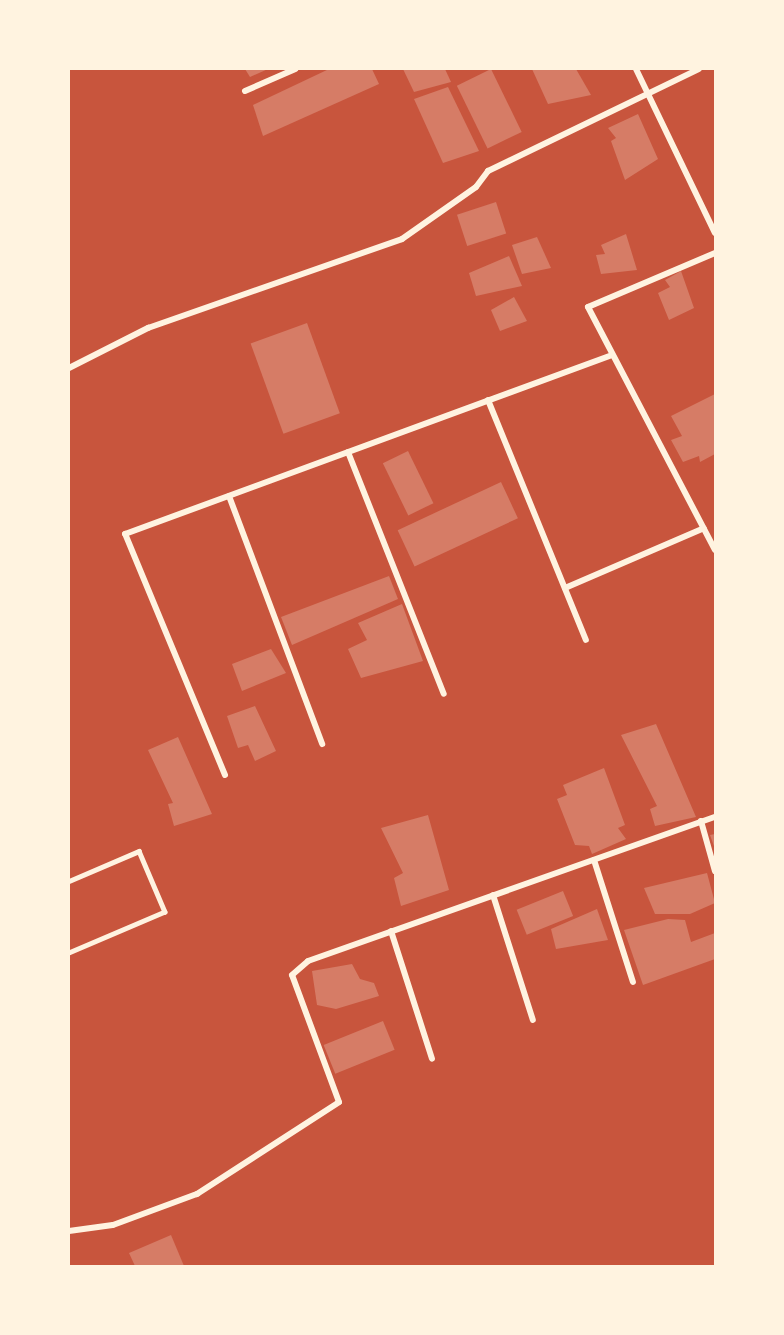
<!DOCTYPE html>
<html>
<head>
<meta charset="utf-8">
<style>
	body { margin:0 }
	#map { position:relative; width:784px; height:1335px; overflow:hidden; background:#c8553d; font-family:"Archivo Narrow",sans-serif }
	div>[style] { position:absolute }
	.building>* { inset:0; background:#d67c66; transform-origin:0 0 }
	.service>* { height:4.5px; margin:-2.25px; padding:0 2.25px; transform-origin:2.25px; border-radius:2.25px; background:#fff3e0 }
	.minor>* { height:6px; margin:-3px; padding:0 3px; transform-origin:3px; border-radius:3px; background:#fff3e0 }
	span { translate:-50% -50%; white-space:nowrap; text-align:center; line-height:1.15; -webkit-text-stroke:6px #fff3e0; paint-order:stroke }
	.frame { position:absolute; inset:0; border:70px solid #fff3e0; pointer-events:none }
</style>
</head>
<body>
<div id="map">
	<div class="building">
		<i style="clip-path:polygon(245px 69px,268px 69px,250px 77px)"></i>
		<i style="clip-path:polygon(329px 69px,372px 69px,379px 84px,263px 136px,253px 105px)"></i>
		<i style="clip-path:polygon(403px 69px,445px 69px,451px 82px,414px 92px)"></i>
		<i style="left:491px;top:69px;width:70px;height:38px;rotate:64deg"></i>
		<i style="clip-path:polygon(532px 69px,576px 69px,591px 95px,548px 104px)"></i>
		<i style="clip-path:polygon(448px 87px,479px 151px,443px 163px,414px 99px)"></i>
		<i style="clip-path:polygon(638px 114px,658px 159px,625px 180px,611px 141px,616px 138px,608px 128px)"></i>
		<i style="left:496px;top:202px;width:33px;height:41px;rotate:72deg"></i>
		<i style="clip-path:polygon(626px 234px,637px 270px,601px 274px,596px 255px,605px 254px,601px 245px)"></i>
		<i style="clip-path:polygon(537px 237px,551px 268px,522px 274px,512px 245px)"></i>
		<i style="clip-path:polygon(509px 256px,522px 286px,476px 296px,469px 273px)"></i>
		<i style="clip-path:polygon(681px 271px,694px 308px,669px 320px,658px 293px,670px 287px,665px 280px)"></i>
		<i style="clip-path:polygon(514px 297px,527px 321px,500px 331px,491px 310px)"></i>
		<i style="left:307px;top:323px;width:96px;height:60px;rotate:70deg"></i>
		<i style="clip-path:polygon(715px 394px,715px 454px,700px 462px,699px 456px,683px 462px,671px 440px,682px 436px,671px 416px)"></i>
		<i style="left:408px;top:451px;width:58px;height:28px;rotate:64deg"></i>
		<i style="left:501px;top:482px;width:40px;height:114px;rotate:65deg"></i>
		<i style="clip-path:polygon(389px 576px,398px 599px,292px 645px,281px 617px)"></i>
		<i style="clip-path:polygon(402px 604px,423px 661px,361px 678px,348px 649px,367px 640px,358px 623px)"></i>
		<i style="clip-path:polygon(271px 649px,286px 673px,242px 691px,232px 664px)"></i>
		<i style="clip-path:polygon(255px 706px,276px 751px,255px 761px,248px 745px,238px 748px,227px 716px)"></i>
		<i style="clip-path:polygon(656px 724px,696px 817px,655px 826px,650px 809px,657px 806px,621px 735px)"></i>
		<i style="clip-path:polygon(178px 737px,212px 814px,174px 826px,168px 804px,173px 803px,148px 750px)"></i>
		<i style="clip-path:polygon(604px 768px,625px 825px,618px 828px,626px 839px,592px 854px,589px 846px,575px 845px,557px 799px,567px 795px,563px 785px)"></i>
		<i style="clip-path:polygon(428px 815px,449px 890px,401px 906px,394px 878px,403px 873px,381px 828px)"></i>
		<i style="clip-path:polygon(715px 834px,715px 849px,710px 835px)"></i>
		<i style="clip-path:polygon(707px 873px,715px 903px,690px 914px,655px 914px,644px 888px)"></i>
		<i style="left:563px;top:891px;width:27px;height:50px;rotate:68deg"></i>
		<i style="clip-path:polygon(597px 909px,608px 940px,556px 949px,551px 929px)"></i>
		<i style="clip-path:polygon(668px 919px,685px 920px,691px 942px,715px 933px,715px 959px,643px 985px,624px 930px)"></i>
		<i style="clip-path:polygon(352px 964px,360px 979px,374px 983px,379px 996px,336px 1009px,317px 1005px,312px 971px)"></i>
		<i style="left:383px;top:1021px;width:31px;height:64px;rotate:68deg"></i>
		<i style="clip-path:polygon(171px 1235px,184px 1266px,135px 1266px,129px 1253px)"></i>
	</div>
	<div class="service">
		<i style="left:69px;top:881px;width:76px;rotate:-23.2deg"></i>
		<i style="left:139px;top:851px;width:66px;rotate:66.9deg"></i>
		<i style="left:165px;top:912px;width:104px;rotate:156.9deg"></i>
	</div>
	<div class="minor">
		<i style="left:636px;top:69px;width:182px;rotate:64.3deg"></i>
		<i style="left:245px;top:91px;width:55px;rotate:-23.7deg"></i>
		<i style="left:715px;top:253px;width:138px;rotate:157deg"></i>
		<i style="left:588px;top:307px;width:274px;rotate:62.4deg"></i>
		<i style="left:69px;top:368px;width:89px;rotate:-26.9deg"></i>
		<i style="left:148px;top:328px;width:269px;rotate:-19.3deg"></i>
		<i style="left:402px;top:239px;width:90px;rotate:-35.1deg"></i>
		<i style="left:476px;top:187px;width:20px;rotate:-53deg"></i>
		<i style="left:488px;top:171px;width:234px;rotate:-25.8deg"></i>
		<i style="left:488px;top:400px;width:259px;rotate:67.8deg"></i>
		<i style="left:348px;top:452px;width:260px;rotate:68.4deg"></i>
		<i style="left:229px;top:496px;width:265px;rotate:69.4deg"></i>
		<i style="left:565px;top:588px;width:151px;rotate:-23.3deg"></i>
		<i style="left:225px;top:775px;width:261px;rotate:-112.5deg"></i>
		<i style="left:125px;top:534px;width:519px;rotate:-20.18deg"></i>
		<i style="left:701px;top:821px;width:52px;rotate:74.4deg"></i>
		<i style="left:594px;top:860px;width:128px;rotate:72.3deg"></i>
		<i style="left:493px;top:895px;width:131px;rotate:72.3deg"></i>
		<i style="left:391px;top:931px;width:134px;rotate:72.2deg"></i>
		<i style="left:69px;top:1231px;width:44px;rotate:-7.8deg"></i>
		<i style="left:113px;top:1225px;width:90px;rotate:-20.3deg"></i>
		<i style="left:197px;top:1194px;width:169px;rotate:-32.9deg"></i>
		<i style="left:339px;top:1102px;width:135px;rotate:-110.3deg"></i>
		<i style="left:292px;top:975px;width:21px;rotate:-41deg"></i>
		<i style="left:308px;top:961px;width:432px;rotate:-19.5deg"></i>
	</div>
	<div class="frame"></div>
</div>
</body>
</html>
